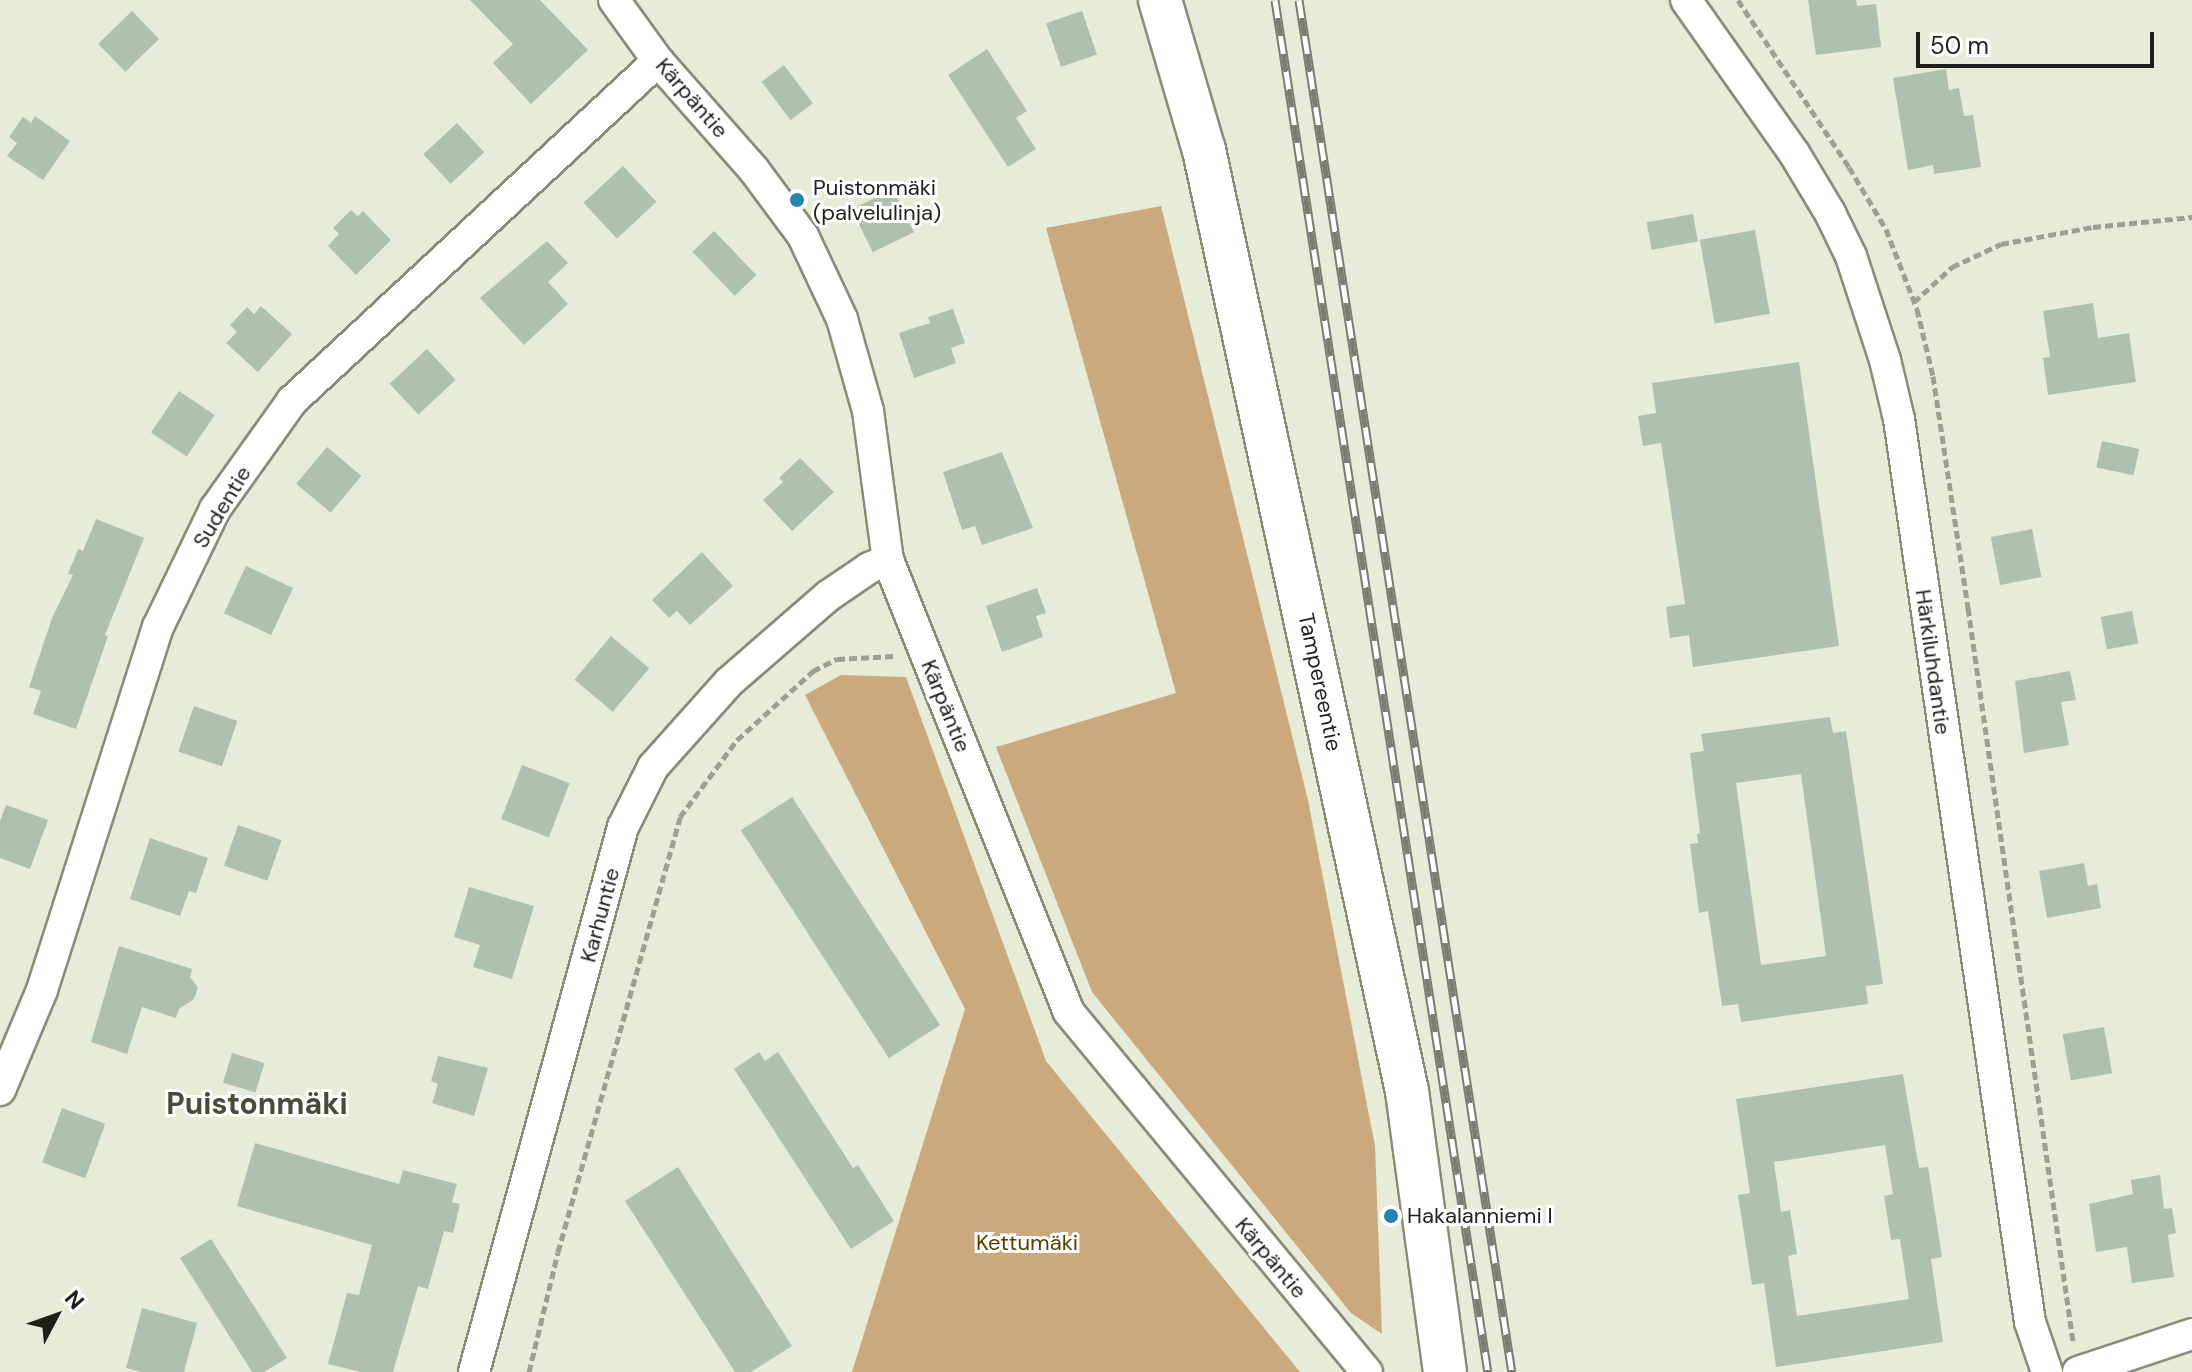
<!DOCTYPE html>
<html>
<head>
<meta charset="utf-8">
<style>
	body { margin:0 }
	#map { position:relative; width:2192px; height:1372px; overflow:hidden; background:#e6ecd7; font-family:"DM Sans",sans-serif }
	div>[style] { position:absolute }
	.forest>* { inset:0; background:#caa97e }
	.building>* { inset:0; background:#b0c0af; transform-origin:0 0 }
	.path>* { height:5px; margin-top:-2.5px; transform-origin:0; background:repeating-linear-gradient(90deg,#9ba090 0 8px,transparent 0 12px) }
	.roads { filter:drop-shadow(2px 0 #868c78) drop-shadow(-2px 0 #868c78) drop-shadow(0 2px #868c78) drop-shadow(0 -2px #868c78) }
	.street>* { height:30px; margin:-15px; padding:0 15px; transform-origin:15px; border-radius:15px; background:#fff }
	.secondary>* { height:42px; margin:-21px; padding:0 21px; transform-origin:21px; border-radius:21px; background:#fff }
	.rail>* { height:9px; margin-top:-4.5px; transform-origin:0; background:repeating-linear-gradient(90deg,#fff 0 18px,#7a7d70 0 36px); box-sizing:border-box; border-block:2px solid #7a7d70 }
	.dots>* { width:22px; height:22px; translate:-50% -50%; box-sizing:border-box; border:4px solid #fff; border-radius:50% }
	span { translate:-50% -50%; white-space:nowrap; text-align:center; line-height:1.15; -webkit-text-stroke:6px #fff; paint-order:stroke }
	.street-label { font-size:22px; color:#1d1f18 }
	.poi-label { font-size:22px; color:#1d1f18 }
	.left { translate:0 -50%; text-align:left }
	.park-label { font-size:22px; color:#5c3b01 }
	.district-label { font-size:30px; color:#474b3a; font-weight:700 }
	.north { position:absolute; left:16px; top:1276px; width:80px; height:80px; -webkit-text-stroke:6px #fff; paint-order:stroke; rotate:49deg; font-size:22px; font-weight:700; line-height:32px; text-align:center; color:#1d1f18 }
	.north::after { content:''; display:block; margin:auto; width:28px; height:36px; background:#1d1f18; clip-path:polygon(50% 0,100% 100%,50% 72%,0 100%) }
	.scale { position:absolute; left:1916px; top:32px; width:238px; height:36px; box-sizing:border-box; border:4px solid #1d1f18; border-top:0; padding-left:10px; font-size:24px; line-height:28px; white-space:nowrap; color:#1d1f18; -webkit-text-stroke:6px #fff; paint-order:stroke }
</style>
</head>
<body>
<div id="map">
	<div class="forest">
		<i style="clip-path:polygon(1161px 206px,1308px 800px,1375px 1146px,1382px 1334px,1351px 1313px,1092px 992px,996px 747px,1176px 693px,1046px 228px)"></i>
		<i style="clip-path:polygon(841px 675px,906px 677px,1046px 1061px,1300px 1372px,852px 1372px,965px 1009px,805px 695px)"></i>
	</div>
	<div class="building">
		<i style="clip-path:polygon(470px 0,540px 0,588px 50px,531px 104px,493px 63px,513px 44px)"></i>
		<i style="clip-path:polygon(1808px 0,1856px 0,1857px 6px,1876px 4px,1881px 47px,1816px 55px)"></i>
		<i style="left:132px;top:11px;width:39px;height:47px;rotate:46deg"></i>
		<i style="left:1082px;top:11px;width:46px;height:38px;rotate:71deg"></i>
		<i style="clip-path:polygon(987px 49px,1027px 111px,1016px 118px,1036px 149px,1008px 167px,948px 75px)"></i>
		<i style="left:784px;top:65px;width:48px;height:28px;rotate:53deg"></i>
		<i style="clip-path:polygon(1946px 69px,1949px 90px,1959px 88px,1964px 116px,1973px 115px,1981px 167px,1934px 174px,1933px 165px,1908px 170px,1893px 78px)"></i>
		<i style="clip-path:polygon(35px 116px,70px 141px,43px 180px,7px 156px,17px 143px,9px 137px,23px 117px,31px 123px)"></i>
		<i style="left:457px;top:123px;width:40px;height:46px;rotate:47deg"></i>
		<i style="left:623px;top:166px;width:49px;height:54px;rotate:47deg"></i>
		<i style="left:893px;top:189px;width:48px;height:46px;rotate:64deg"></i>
		<i style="clip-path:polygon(351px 210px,358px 216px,363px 211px,391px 240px,356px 275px,328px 246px,339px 234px,333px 228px)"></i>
		<i style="left:1693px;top:214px;width:28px;height:47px;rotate:80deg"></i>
		<i style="left:1755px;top:230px;width:85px;height:56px;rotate:80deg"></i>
		<i style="left:714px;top:231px;width:61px;height:30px;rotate:46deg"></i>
		<i style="clip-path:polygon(547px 241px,568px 263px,548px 282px,568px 304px,524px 345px,480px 298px)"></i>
		<i style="clip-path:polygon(2093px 303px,2098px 338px,2129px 333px,2136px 382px,2048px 395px,2043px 358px,2050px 357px,2043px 311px)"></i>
		<i style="clip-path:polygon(261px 306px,292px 334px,258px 372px,226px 343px,237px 332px,230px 325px,247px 307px,254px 314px)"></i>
		<i style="clip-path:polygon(953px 309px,965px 343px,951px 348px,956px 363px,914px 378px,899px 333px,930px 323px,928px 317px)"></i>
		<i style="left:427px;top:349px;width:42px;height:51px;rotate:47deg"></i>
		<i style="clip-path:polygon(1799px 362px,1839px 646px,1693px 667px,1689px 635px,1670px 638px,1666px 607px,1685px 604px,1661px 443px,1643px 446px,1638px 416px,1656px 413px,1652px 383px)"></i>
		<i style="left:179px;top:391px;width:43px;height:50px;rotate:34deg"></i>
		<i style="left:2102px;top:441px;width:38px;height:27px;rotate:12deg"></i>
		<i style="left:327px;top:447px;width:45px;height:48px;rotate:40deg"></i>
		<i style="clip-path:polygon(1002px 452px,1033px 528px,982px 545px,975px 526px,962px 530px,943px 472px)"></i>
		<i style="clip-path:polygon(800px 458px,834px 492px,792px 531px,763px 500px,783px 482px,779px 478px)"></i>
		<i style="clip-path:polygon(96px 519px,144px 538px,105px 635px,108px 636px,76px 729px,33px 714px,41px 691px,29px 687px,52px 618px,73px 575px,68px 574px,78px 549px,83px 551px)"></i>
		<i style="left:2032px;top:529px;width:49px;height:42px;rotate:79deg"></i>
		<i style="clip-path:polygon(702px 552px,733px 586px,690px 625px,677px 611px,669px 618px,652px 600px)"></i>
		<i style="left:246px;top:566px;width:52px;height:52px;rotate:25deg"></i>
		<i style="clip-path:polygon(1037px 588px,1046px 613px,1036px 616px,1043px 637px,1002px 652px,986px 606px)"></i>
		<i style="left:2132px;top:611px;width:33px;height:32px;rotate:79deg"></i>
		<i style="left:611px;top:636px;width:50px;height:57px;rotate:40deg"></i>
		<i style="clip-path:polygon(2070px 671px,2076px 700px,2061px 702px,2069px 745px,2024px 753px,2015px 681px)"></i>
		<i style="left:194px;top:706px;width:46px;height:48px;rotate:19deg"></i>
		<i style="clip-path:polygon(evenodd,1830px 717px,1833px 733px,1846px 731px,1883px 984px,1866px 986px,1868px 1004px,1741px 1022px,1738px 1004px,1722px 1006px,1708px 911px,1699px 913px,1690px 844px,1698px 843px,1697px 834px,1700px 833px,1690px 753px,1704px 751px,1701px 734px,1830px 717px,1801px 774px,1826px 956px,1761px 965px,1736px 783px,1801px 774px)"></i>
		<i style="left:522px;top:765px;width:51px;height:58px;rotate:21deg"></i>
		<i style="left:792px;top:797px;width:272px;height:61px;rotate:57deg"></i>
		<i style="clip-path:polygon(6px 805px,48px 820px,30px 869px,0 858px,0 821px)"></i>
		<i style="left:238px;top:825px;width:46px;height:43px;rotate:19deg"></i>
		<i style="clip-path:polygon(150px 838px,208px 858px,196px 893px,189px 891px,180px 916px,130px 899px)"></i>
		<i style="clip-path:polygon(2084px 863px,2088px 886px,2097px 884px,2101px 908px,2047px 918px,2039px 871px)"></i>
		<i style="clip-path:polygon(469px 887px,534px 906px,512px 979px,473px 967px,480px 945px,454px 937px)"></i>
		<i style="clip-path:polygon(119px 946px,192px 969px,190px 977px,198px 988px,194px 999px,179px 1009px,176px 1018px,142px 1007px,127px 1054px,91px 1042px)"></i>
		<i style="left:2104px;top:1027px;width:47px;height:42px;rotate:80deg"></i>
		<i style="clip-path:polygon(759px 1052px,765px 1061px,778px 1052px,853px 1168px,858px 1165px,894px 1221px,851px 1249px,734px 1069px)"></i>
		<i style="left:232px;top:1053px;width:34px;height:31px;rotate:17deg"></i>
		<i style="clip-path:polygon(438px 1056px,488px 1068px,474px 1116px,432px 1103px,438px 1084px,431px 1081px)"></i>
		<i style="clip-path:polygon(evenodd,1903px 1074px,1919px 1168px,1928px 1167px,1942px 1257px,1931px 1259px,1943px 1342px,1776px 1367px,1764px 1283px,1752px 1285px,1738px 1195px,1750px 1193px,1736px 1099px,1903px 1074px,1885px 1145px,1893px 1194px,1884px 1196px,1891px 1240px,1900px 1239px,1909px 1299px,1797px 1316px,1788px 1256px,1797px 1254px,1790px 1210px,1781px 1212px,1774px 1162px,1885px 1145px)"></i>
		<i style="left:62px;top:1108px;width:46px;height:58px;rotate:20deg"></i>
		<i style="clip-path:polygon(255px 1143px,399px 1184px,403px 1170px,457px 1184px,452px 1202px,460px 1204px,453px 1233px,444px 1231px,428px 1289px,418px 1286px,393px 1372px,361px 1372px,328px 1364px,347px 1293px,359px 1295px,372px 1245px,237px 1206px)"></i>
		<i style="clip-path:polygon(678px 1167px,792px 1346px,751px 1372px,735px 1372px,625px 1201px)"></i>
		<i style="clip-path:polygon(2160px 1175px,2164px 1209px,2172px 1208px,2176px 1233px,2168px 1235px,2174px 1277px,2132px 1283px,2127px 1247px,2096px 1252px,2089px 1204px,2133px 1194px,2131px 1180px)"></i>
		<i style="clip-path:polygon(211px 1239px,287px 1358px,264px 1372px,252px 1372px,180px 1258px)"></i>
		<i style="clip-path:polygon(142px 1308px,197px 1323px,184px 1372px,141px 1372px,126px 1368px)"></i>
	</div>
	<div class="path">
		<i style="left:1738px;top:0;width:201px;rotate:56.4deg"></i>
		<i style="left:1849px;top:167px;width:72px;rotate:59.2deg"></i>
		<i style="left:1886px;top:229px;width:86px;rotate:68.8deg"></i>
		<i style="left:1917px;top:309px;width:69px;rotate:76.6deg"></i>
		<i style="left:1933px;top:376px;width:235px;rotate:81.4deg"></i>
		<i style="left:1968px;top:608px;width:740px;rotate:81.85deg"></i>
		<i style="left:1914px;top:302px;width:52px;rotate:-42.6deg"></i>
		<i style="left:1952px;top:267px;width:54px;rotate:-25.1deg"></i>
		<i style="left:2001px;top:244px;width:94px;rotate:-10.5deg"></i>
		<i style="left:2093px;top:227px;width:100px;rotate:-5.8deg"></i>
		<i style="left:529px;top:1372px;width:123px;rotate:-76.4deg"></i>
		<i style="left:558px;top:1252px;width:452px;rotate:-74.3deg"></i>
		<i style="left:680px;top:817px;width:96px;rotate:-53.5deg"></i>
		<i style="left:737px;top:740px;width:103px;rotate:-42.2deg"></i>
		<i style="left:813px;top:671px;width:27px;rotate:-27deg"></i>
		<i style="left:837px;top:659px;width:58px;rotate:-3deg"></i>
	</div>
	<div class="roads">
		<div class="street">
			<i style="left:614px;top:0;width:75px;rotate:54.2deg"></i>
			<i style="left:658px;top:61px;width:145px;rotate:48.6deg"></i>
			<i style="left:754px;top:170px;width:82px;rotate:53.4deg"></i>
			<i style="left:803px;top:236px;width:92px;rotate:64.8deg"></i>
			<i style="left:842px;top:319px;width:96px;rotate:74.2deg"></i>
			<i style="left:868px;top:411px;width:150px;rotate:82.4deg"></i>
			<i style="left:888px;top:560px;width:486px;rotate:68.2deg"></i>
			<i style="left:1068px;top:1011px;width:469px;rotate:50.4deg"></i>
			<i style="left:1686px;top:0;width:187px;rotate:54.8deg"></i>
			<i style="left:1794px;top:153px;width:70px;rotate:59deg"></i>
			<i style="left:1830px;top:213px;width:48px;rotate:64deg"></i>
			<i style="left:1851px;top:256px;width:109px;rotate:71.9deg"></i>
			<i style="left:1885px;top:360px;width:61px;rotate:76.7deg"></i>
			<i style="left:1899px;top:419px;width:912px;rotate:81.75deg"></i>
			<i style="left:2030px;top:1322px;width:53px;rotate:71.2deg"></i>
			<i style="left:0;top:1090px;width:108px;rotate:-67.2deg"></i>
			<i style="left:42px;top:990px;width:381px;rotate:-72.3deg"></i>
			<i style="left:158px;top:627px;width:131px;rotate:-64.2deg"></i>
			<i style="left:215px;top:509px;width:133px;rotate:-54.5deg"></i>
			<i style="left:292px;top:401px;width:500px;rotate:-42.9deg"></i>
			<i style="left:474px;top:1372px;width:565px;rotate:-74.71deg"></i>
			<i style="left:623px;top:827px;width:67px;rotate:-63.4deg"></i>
			<i style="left:653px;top:767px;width:114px;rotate:-48.2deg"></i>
			<i style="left:729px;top:682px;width:131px;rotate:-41deg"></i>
			<i style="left:828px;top:596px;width:50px;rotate:-34.3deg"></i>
			<i style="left:869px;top:568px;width:21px;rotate:-23deg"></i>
			<i style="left:2078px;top:1372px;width:120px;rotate:-18.4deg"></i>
		</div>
		<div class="secondary">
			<i style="left:1160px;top:0;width:156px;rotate:73.7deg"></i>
			<i style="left:1204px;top:150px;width:963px;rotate:77.83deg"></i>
			<i style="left:1407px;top:1091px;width:284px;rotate:82.3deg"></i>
		</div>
	</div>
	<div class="rail">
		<i style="left:1275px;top:0;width:1388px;rotate:81.18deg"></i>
		<i style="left:1299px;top:0;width:1388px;rotate:81.18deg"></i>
	</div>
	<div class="dots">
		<i style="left:797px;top:200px;background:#2683b0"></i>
		<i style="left:1391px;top:1216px;background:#2683b0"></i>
	</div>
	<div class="street-label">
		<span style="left:692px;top:98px;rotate:49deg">Kärpäntie</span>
		<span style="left:222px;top:507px;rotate:-59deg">Sudentie</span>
		<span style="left:1933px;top:662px;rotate:82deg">Härkiluhdantie</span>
		<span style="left:1320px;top:682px;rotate:78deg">Tampereentie</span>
		<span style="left:946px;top:706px;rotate:68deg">Kärpäntie</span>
		<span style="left:600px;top:915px;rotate:-75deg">Karhuntie</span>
		<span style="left:1271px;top:1258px;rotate:50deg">Kärpäntie</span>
	</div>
	<div class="poi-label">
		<span class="left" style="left:813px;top:200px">Puistonmäki<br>(palvelulinja)</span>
		<span class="left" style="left:1407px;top:1216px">Hakalanniemi I</span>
	</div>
	<div class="park-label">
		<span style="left:1027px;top:1243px">Kettumäki</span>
	</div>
	<div class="district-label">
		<span style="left:257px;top:1104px">Puistonmäki</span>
	</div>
	<div class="north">N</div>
	<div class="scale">50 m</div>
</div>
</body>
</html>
